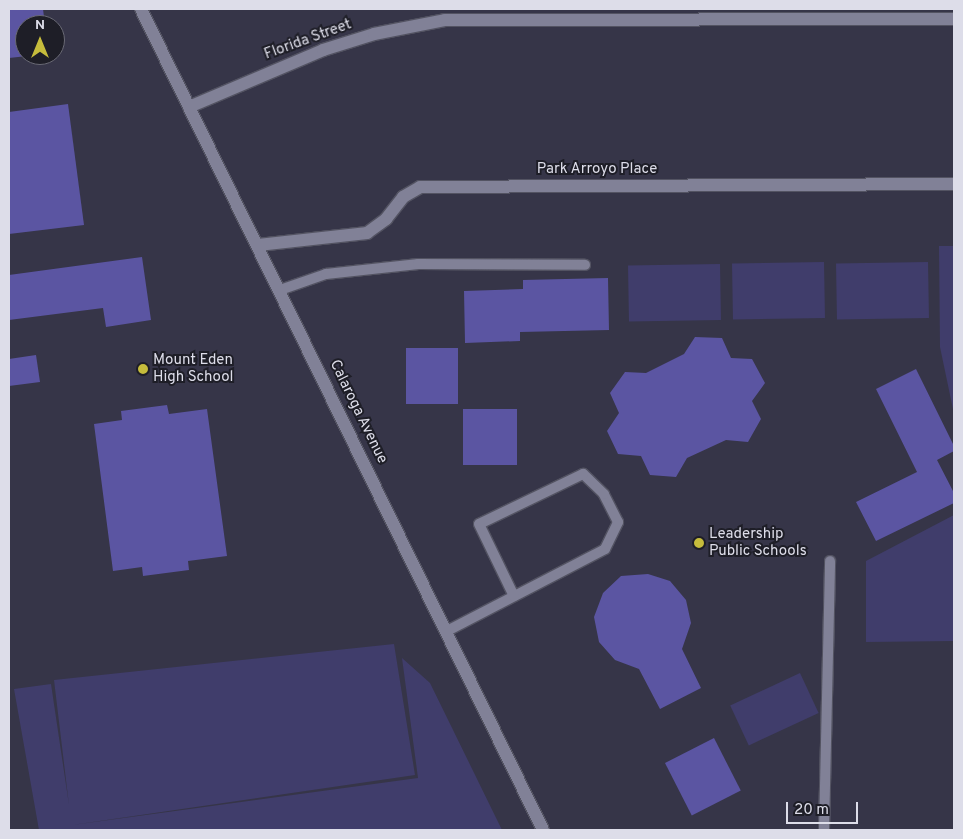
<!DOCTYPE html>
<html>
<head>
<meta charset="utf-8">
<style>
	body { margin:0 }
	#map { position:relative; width:963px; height:839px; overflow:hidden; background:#363548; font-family:Overpass,sans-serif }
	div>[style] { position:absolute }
	.green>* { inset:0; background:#403d6b; transform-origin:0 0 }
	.building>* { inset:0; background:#5b55a2; transform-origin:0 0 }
	.roads { filter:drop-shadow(1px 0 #535362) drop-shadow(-1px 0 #535362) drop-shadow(0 1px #535362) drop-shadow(0 -1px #535362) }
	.lane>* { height:10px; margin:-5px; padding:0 5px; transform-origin:5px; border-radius:5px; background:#818197 }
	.street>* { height:12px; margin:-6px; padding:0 6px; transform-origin:6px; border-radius:6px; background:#818197 }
	.secondary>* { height:12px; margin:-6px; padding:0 6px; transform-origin:6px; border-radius:6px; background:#818197 }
	.dots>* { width:14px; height:14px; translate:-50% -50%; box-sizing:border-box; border:2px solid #1e1e27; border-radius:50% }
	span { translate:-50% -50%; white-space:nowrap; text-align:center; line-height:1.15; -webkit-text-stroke:4px #1e1e27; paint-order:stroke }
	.street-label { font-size:15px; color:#dddde9 }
	.poi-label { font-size:15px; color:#dddde9 }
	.left { translate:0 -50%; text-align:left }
	.frame { position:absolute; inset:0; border:10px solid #dddde9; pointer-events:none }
	.north { position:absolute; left:15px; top:15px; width:50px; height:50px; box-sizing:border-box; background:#1e1e27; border:1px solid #6a6a75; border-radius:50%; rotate:0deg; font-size:14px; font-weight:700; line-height:20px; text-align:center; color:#dddde9 }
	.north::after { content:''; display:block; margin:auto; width:18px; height:22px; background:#c6bc3c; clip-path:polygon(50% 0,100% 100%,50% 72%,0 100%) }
	.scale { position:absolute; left:786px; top:802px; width:72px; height:22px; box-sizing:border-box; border:2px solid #dddde9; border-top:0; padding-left:6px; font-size:15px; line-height:18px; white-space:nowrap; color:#dddde9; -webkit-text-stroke:4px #1e1e27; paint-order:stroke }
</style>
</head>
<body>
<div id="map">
	<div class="green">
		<i style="clip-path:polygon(939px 246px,954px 246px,954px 414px,940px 347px)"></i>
		<i style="left:824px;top:262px;width:56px;height:92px;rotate:89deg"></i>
		<i style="left:928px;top:262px;width:56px;height:92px;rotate:89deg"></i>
		<i style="left:720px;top:264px;width:56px;height:92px;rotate:89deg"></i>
		<i style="clip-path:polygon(954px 515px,954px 641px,866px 642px,866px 561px)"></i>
		<i style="clip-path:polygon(394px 644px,415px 775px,72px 825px,418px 778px,402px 658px,430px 683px,502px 830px,39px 830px,14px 689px,51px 684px,69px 805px,54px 680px)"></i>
		<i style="left:800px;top:673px;width:44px;height:77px;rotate:65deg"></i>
	</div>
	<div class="building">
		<i style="clip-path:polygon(9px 9px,43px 9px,45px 25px,25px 25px,25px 55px,36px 55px,9px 58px)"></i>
		<i style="clip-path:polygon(68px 104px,84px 225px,9px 234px,9px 112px)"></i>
		<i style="clip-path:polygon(142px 257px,151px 320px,106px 327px,103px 308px,9px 320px,9px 275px)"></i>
		<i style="clip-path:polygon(608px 278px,609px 330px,520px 332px,520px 341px,465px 343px,464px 291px,523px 289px,523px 280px)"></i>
		<i style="clip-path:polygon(695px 337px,722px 338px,731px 358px,752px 359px,765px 383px,752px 401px,761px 419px,748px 442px,726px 440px,687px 458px,676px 477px,650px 475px,641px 456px,618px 454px,607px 431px,619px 413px,610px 393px,625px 372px,646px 373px,684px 354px)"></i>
		<i style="left:458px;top:348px;width:56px;height:52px;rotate:90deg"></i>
		<i style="clip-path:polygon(36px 355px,40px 382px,9px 386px,9px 359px)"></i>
		<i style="clip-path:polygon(916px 369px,954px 446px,954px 451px,937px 460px,954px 493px,954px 503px,876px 541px,856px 502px,917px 472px,876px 389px)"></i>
		<i style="clip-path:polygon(167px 405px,169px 414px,207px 409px,227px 556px,188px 561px,189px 570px,143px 576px,142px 567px,113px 571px,94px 424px,122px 420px,121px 411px)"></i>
		<i style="left:463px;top:409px;width:54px;height:56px"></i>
		<i style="clip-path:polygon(648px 574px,670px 581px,686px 600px,691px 623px,682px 649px,701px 688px,660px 709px,639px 669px,615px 660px,599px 642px,594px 617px,603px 593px,621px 576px)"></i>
		<i style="left:714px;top:738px;width:59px;height:55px;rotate:63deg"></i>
	</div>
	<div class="roads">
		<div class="lane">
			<i style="left:280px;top:290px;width:49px;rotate:-19.2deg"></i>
			<i style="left:326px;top:274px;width:93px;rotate:-6.2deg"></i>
			<i style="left:418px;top:264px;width:167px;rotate:0.3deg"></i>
			<i style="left:447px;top:631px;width:178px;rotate:-27.4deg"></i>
			<i style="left:605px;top:549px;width:30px;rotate:-64deg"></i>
			<i style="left:618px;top:522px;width:31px;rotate:-117deg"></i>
			<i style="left:604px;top:494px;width:29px;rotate:-136deg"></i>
			<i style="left:583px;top:474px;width:115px;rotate:154.3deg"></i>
			<i style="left:479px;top:524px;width:80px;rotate:64.1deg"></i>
			<i style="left:824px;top:830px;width:269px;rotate:-88.7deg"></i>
		</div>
		<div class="street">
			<i style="left:189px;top:107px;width:146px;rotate:-23deg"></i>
			<i style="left:323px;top:50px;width:53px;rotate:-17.4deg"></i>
			<i style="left:374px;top:34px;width:72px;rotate:-11.2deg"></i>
			<i style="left:445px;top:20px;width:509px;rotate:-0.11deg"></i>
			<i style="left:258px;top:245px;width:110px;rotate:-6.3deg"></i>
			<i style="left:367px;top:233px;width:24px;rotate:-36deg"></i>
			<i style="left:386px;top:219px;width:28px;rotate:-52deg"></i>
			<i style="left:403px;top:197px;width:20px;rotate:-30deg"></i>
			<i style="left:420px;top:187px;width:534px;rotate:-0.32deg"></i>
		</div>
		<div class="secondary">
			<i style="left:141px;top:9px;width:914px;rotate:63.91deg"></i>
		</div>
	</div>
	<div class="dots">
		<i style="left:143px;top:369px;background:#c6bc3c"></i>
		<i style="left:699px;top:543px;background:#c6bc3c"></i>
	</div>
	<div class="street-label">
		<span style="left:308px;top:40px;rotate:-20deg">Florida Street</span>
		<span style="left:597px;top:170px">Park Arroyo Place</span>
		<span style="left:358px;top:412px;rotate:64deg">Calaroga Avenue</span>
	</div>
	<div class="poi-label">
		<span class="left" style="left:153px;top:369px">Mount Eden<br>High School</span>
		<span class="left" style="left:709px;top:543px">Leadership<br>Public Schools</span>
	</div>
	<div class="frame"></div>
	<div class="north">N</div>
	<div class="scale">20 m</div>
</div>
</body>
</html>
